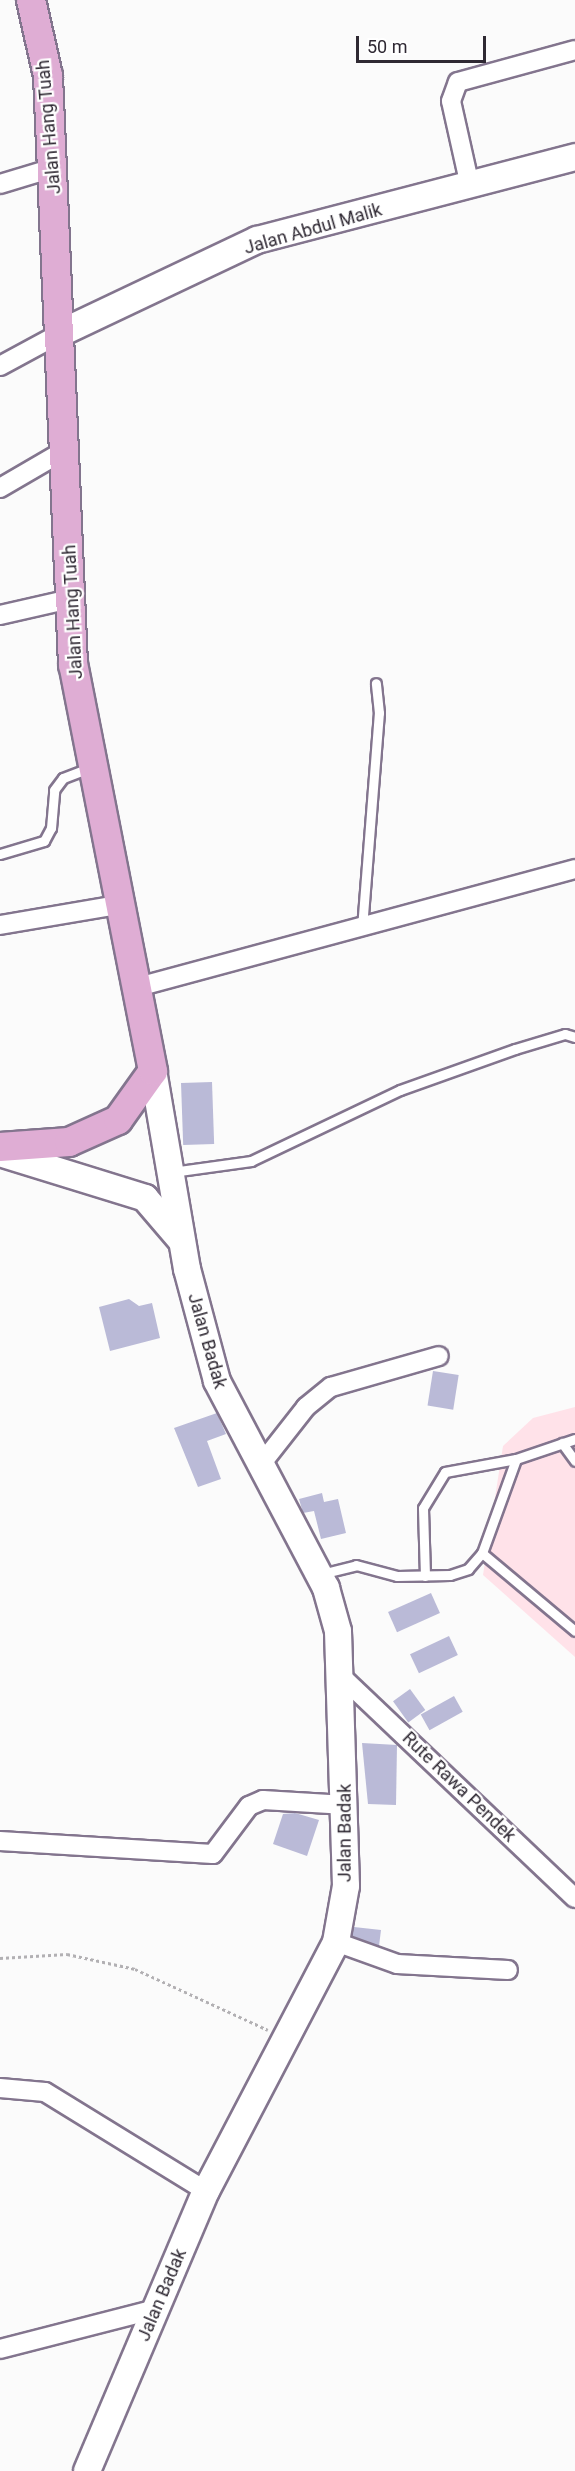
<!DOCTYPE html>
<html>
<head>
<meta charset="utf-8">
<style>
	body { margin:0 }
	#map { position:relative; width:575px; height:2471px; overflow:hidden; background:#fbfbfb; font-family:Roboto,sans-serif }
	div>[style] { position:absolute }
	.green>* { inset:0; background:#ffe2e9 }
	.building>* { inset:0; background:#babad7; transform-origin:0 0 }
	.path>* { height:3px; margin-top:-1.5px; transform-origin:0; background:repeating-linear-gradient(90deg,#b2b0b3 0 3px,transparent 0 6px) }
	.roads { filter:drop-shadow(2px 0 #83758e) drop-shadow(-2px 0 #83758e) drop-shadow(0 2px #83758e) drop-shadow(0 -2px #83758e) }
	.lane>* { height:9px; margin:-4.5px; padding:0 4.5px; transform-origin:4.5px; border-radius:4.5px; background:#fff }
	.street>* { height:18px; margin:-9px; padding:0 9px; transform-origin:9px; border-radius:9px; background:#fff }
	.secondary>* { height:26px; margin:-13px; padding:0 13px; transform-origin:13px; border-radius:13px; background:#fff }
	.primary>* { height:28px; margin:-14px; padding:0 14px; transform-origin:14px; border-radius:14px; background:#dfadd4 }
	span { translate:-50% -50%; white-space:nowrap; text-align:center; line-height:1.15; -webkit-text-stroke:4.5px #fff; paint-order:stroke }
	.street-label { font-size:18px; color:#2f2933 }
	.scale { position:absolute; left:356px; top:36px; width:130px; height:27px; box-sizing:border-box; border:3px solid #2f2933; border-top:0; padding-left:8px; font-size:18px; line-height:21px; white-space:nowrap; color:#2f2933; -webkit-text-stroke:4px #fff; paint-order:stroke }
</style>
</head>
<body>
<div id="map">
	<div class="green">
		<i style="clip-path:polygon(575px 1407px,575px 1657px,483px 1575px,503px 1446px,533px 1418px)"></i>
	</div>
	<div class="building">
		<i style="left:212px;top:1082px;width:62px;height:31px;rotate:88deg"></i>
		<i style="clip-path:polygon(129px 1299px,139px 1306px,152px 1303px,160px 1338px,110px 1351px,99px 1307px)"></i>
		<i style="left:433px;top:1371px;width:26px;height:35px;rotate:9deg"></i>
		<i style="clip-path:polygon(217px 1413px,226px 1434px,207px 1441px,221px 1479px,198px 1487px,174px 1428px)"></i>
		<i style="clip-path:polygon(322px 1493px,324px 1502px,338px 1499px,346px 1533px,321px 1539px,314px 1511px,303px 1513px,299px 1499px)"></i>
		<i style="left:431px;top:1593px;width:22px;height:47px;rotate:66deg"></i>
		<i style="left:449px;top:1636px;width:21px;height:43px;rotate:65deg"></i>
		<i style="left:410px;top:1689px;width:26px;height:21px;rotate:54deg"></i>
		<i style="left:454px;top:1696px;width:18px;height:38px;rotate:61deg"></i>
		<i style="clip-path:polygon(362px 1743px,397px 1745px,396px 1805px,368px 1804px)"></i>
		<i style="clip-path:polygon(295px 1813px,319px 1820px,307px 1856px,273px 1844px,283px 1814px)"></i>
		<i style="clip-path:polygon(354px 1927px,381px 1930px,379px 1946px,352px 1936px)"></i>
	</div>
	<div class="path">
		<i style="left:0;top:1958px;width:67px;rotate:-3.4deg"></i>
		<i style="left:67px;top:1954px;width:70px;rotate:12.4deg"></i>
		<i style="left:135px;top:1969px;width:146px;rotate:24.6deg"></i>
	</div>
	<div class="roads">
		<div class="lane">
			<i style="left:0;top:854px;width:46px;rotate:-16.5deg"></i>
			<i style="left:44px;top:841px;width:15px;rotate:-62deg"></i>
			<i style="left:51px;top:828px;width:38px;rotate:-85deg"></i>
			<i style="left:54px;top:790px;width:15px;rotate:-53deg"></i>
			<i style="left:63px;top:778px;width:28px;rotate:-21deg"></i>
			<i style="left:362px;top:928px;width:216px;rotate:-85.5deg"></i>
			<i style="left:379px;top:713px;width:30px;rotate:-96deg"></i>
			<i style="left:172px;top:1172px;width:80px;rotate:-7.9deg"></i>
			<i style="left:251px;top:1161px;width:165px;rotate:-25.5deg"></i>
			<i style="left:400px;top:1090px;width:122px;rotate:-19.6deg"></i>
			<i style="left:515px;top:1049px;width:52px;rotate:-16.7deg"></i>
			<i style="left:565px;top:1034px;width:10px;rotate:17deg"></i>
			<i style="left:562px;top:1443px;width:22px;rotate:54deg"></i>
			<i style="left:482px;top:1553px;width:121px;rotate:40deg"></i>
			<i style="left:321px;top:1574px;width:36px;rotate:-14deg"></i>
			<i style="left:356px;top:1565px;width:42px;rotate:15deg"></i>
			<i style="left:397px;top:1576px;width:53px;rotate:-1.1deg"></i>
			<i style="left:450px;top:1575px;width:19px;rotate:-18deg"></i>
			<i style="left:468px;top:1569px;width:21px;rotate:-49deg"></i>
			<i style="left:482px;top:1553px;width:100px;rotate:-70.1deg"></i>
			<i style="left:425px;top:1576px;width:68px;rotate:-91.7deg"></i>
			<i style="left:423px;top:1508px;width:42px;rotate:-58.6deg"></i>
			<i style="left:445px;top:1472px;width:72px;rotate:-10.4deg"></i>
			<i style="left:516px;top:1459px;width:62px;rotate:-18.7deg"></i>
		</div>
		<div class="street">
			<i style="left:0;top:184px;width:55px;rotate:-16.8deg"></i>
			<i style="left:470px;top:186px;width:87px;rotate:-102.6deg"></i>
			<i style="left:451px;top:101px;width:20px;rotate:-70deg"></i>
			<i style="left:458px;top:82px;width:121px;rotate:-15.3deg"></i>
			<i style="left:0;top:366px;width:72px;rotate:-28.4deg"></i>
			<i style="left:0;top:488px;width:78px;rotate:-30.2deg"></i>
			<i style="left:0;top:615px;width:72px;rotate:-12.9deg"></i>
			<i style="left:0;top:925px;width:120px;rotate:-9.6deg"></i>
			<i style="left:134px;top:988px;width:457px;rotate:-15.1deg"></i>
			<i style="left:259px;top:1467px;width:76px;rotate:-51.9deg"></i>
			<i style="left:306px;top:1407px;width:32px;rotate:-39deg"></i>
			<i style="left:331px;top:1387px;width:112px;rotate:-16deg"></i>
			<i style="left:342px;top:1677px;width:321px;rotate:43.5deg"></i>
			<i style="left:0;top:1841px;width:213px;rotate:3.5deg"></i>
			<i style="left:213px;top:1854px;width:60px;rotate:-53.1deg"></i>
			<i style="left:249px;top:1806px;width:15px;rotate:-23deg"></i>
			<i style="left:263px;top:1800px;width:83px;rotate:3.4deg"></i>
			<i style="left:336px;top:1942px;width:65px;rotate:19.8deg"></i>
			<i style="left:397px;top:1964px;width:111px;rotate:3.1deg"></i>
			<i style="left:0;top:2088px;width:45px;rotate:5.1deg"></i>
			<i style="left:45px;top:2092px;width:189px;rotate:31.6deg"></i>
			<i style="left:0;top:2349px;width:161px;rotate:-14.4deg"></i>
		</div>
		<div class="secondary">
			<i style="left:63px;top:332px;width:215px;rotate:-25.4deg"></i>
			<i style="left:257px;top:240px;width:329px;rotate:-14.6deg"></i>
			<i style="left:0;top:1153px;width:152px;rotate:17.2deg"></i>
			<i style="left:145px;top:1198px;width:54px;rotate:49.5deg"></i>
			<i style="left:87px;top:2471px;width:304px;rotate:-67deg"></i>
			<i style="left:206px;top:2191px;width:281px;rotate:-62.4deg"></i>
			<i style="left:336px;top:1942px;width:57px;rotate:-79.9deg"></i>
			<i style="left:346px;top:1886px;width:255px;rotate:-91.8deg"></i>
			<i style="left:338px;top:1631px;width:45px;rotate:-105.6deg"></i>
			<i style="left:326px;top:1588px;width:234px;rotate:-117.8deg"></i>
			<i style="left:217px;top:1381px;width:116px;rotate:-105deg"></i>
			<i style="left:187px;top:1269px;width:201px;rotate:-99.7deg"></i>
		</div>
		<div class="primary">
			<i style="left:0;top:1147px;width:69px;rotate:-4.1deg"></i>
			<i style="left:69px;top:1142px;width:54px;rotate:-24.2deg"></i>
			<i style="left:118px;top:1120px;width:60px;rotate:-54.5deg"></i>
			<i style="left:153px;top:1071px;width:414px;rotate:-101.1deg"></i>
			<i style="left:73px;top:665px;width:590px;rotate:-92.43deg"></i>
			<i style="left:48px;top:76px;width:78px;rotate:-102.6deg"></i>
		</div>
	</div>
	<div class="street-label">
		<span style="left:49px;top:127px;rotate:-95deg">Jalan Hang Tuah</span>
		<span style="left:313px;top:229px;rotate:-16deg">Jalan Abdul Malik</span>
		<span style="left:73px;top:612px;rotate:-93deg">Jalan Hang Tuah</span>
		<span style="left:207px;top:1341px;rotate:74deg">Jalan Badak</span>
		<span style="left:459px;top:1787px;rotate:44deg">Rute Rawa Pendek</span>
		<span style="left:345px;top:1833px;rotate:-90deg">Jalan Badak</span>
		<span style="left:162px;top:2295px;rotate:-67deg">Jalan Badak</span>
	</div>
	<div class="scale">50 m</div>
</div>
</body>
</html>
